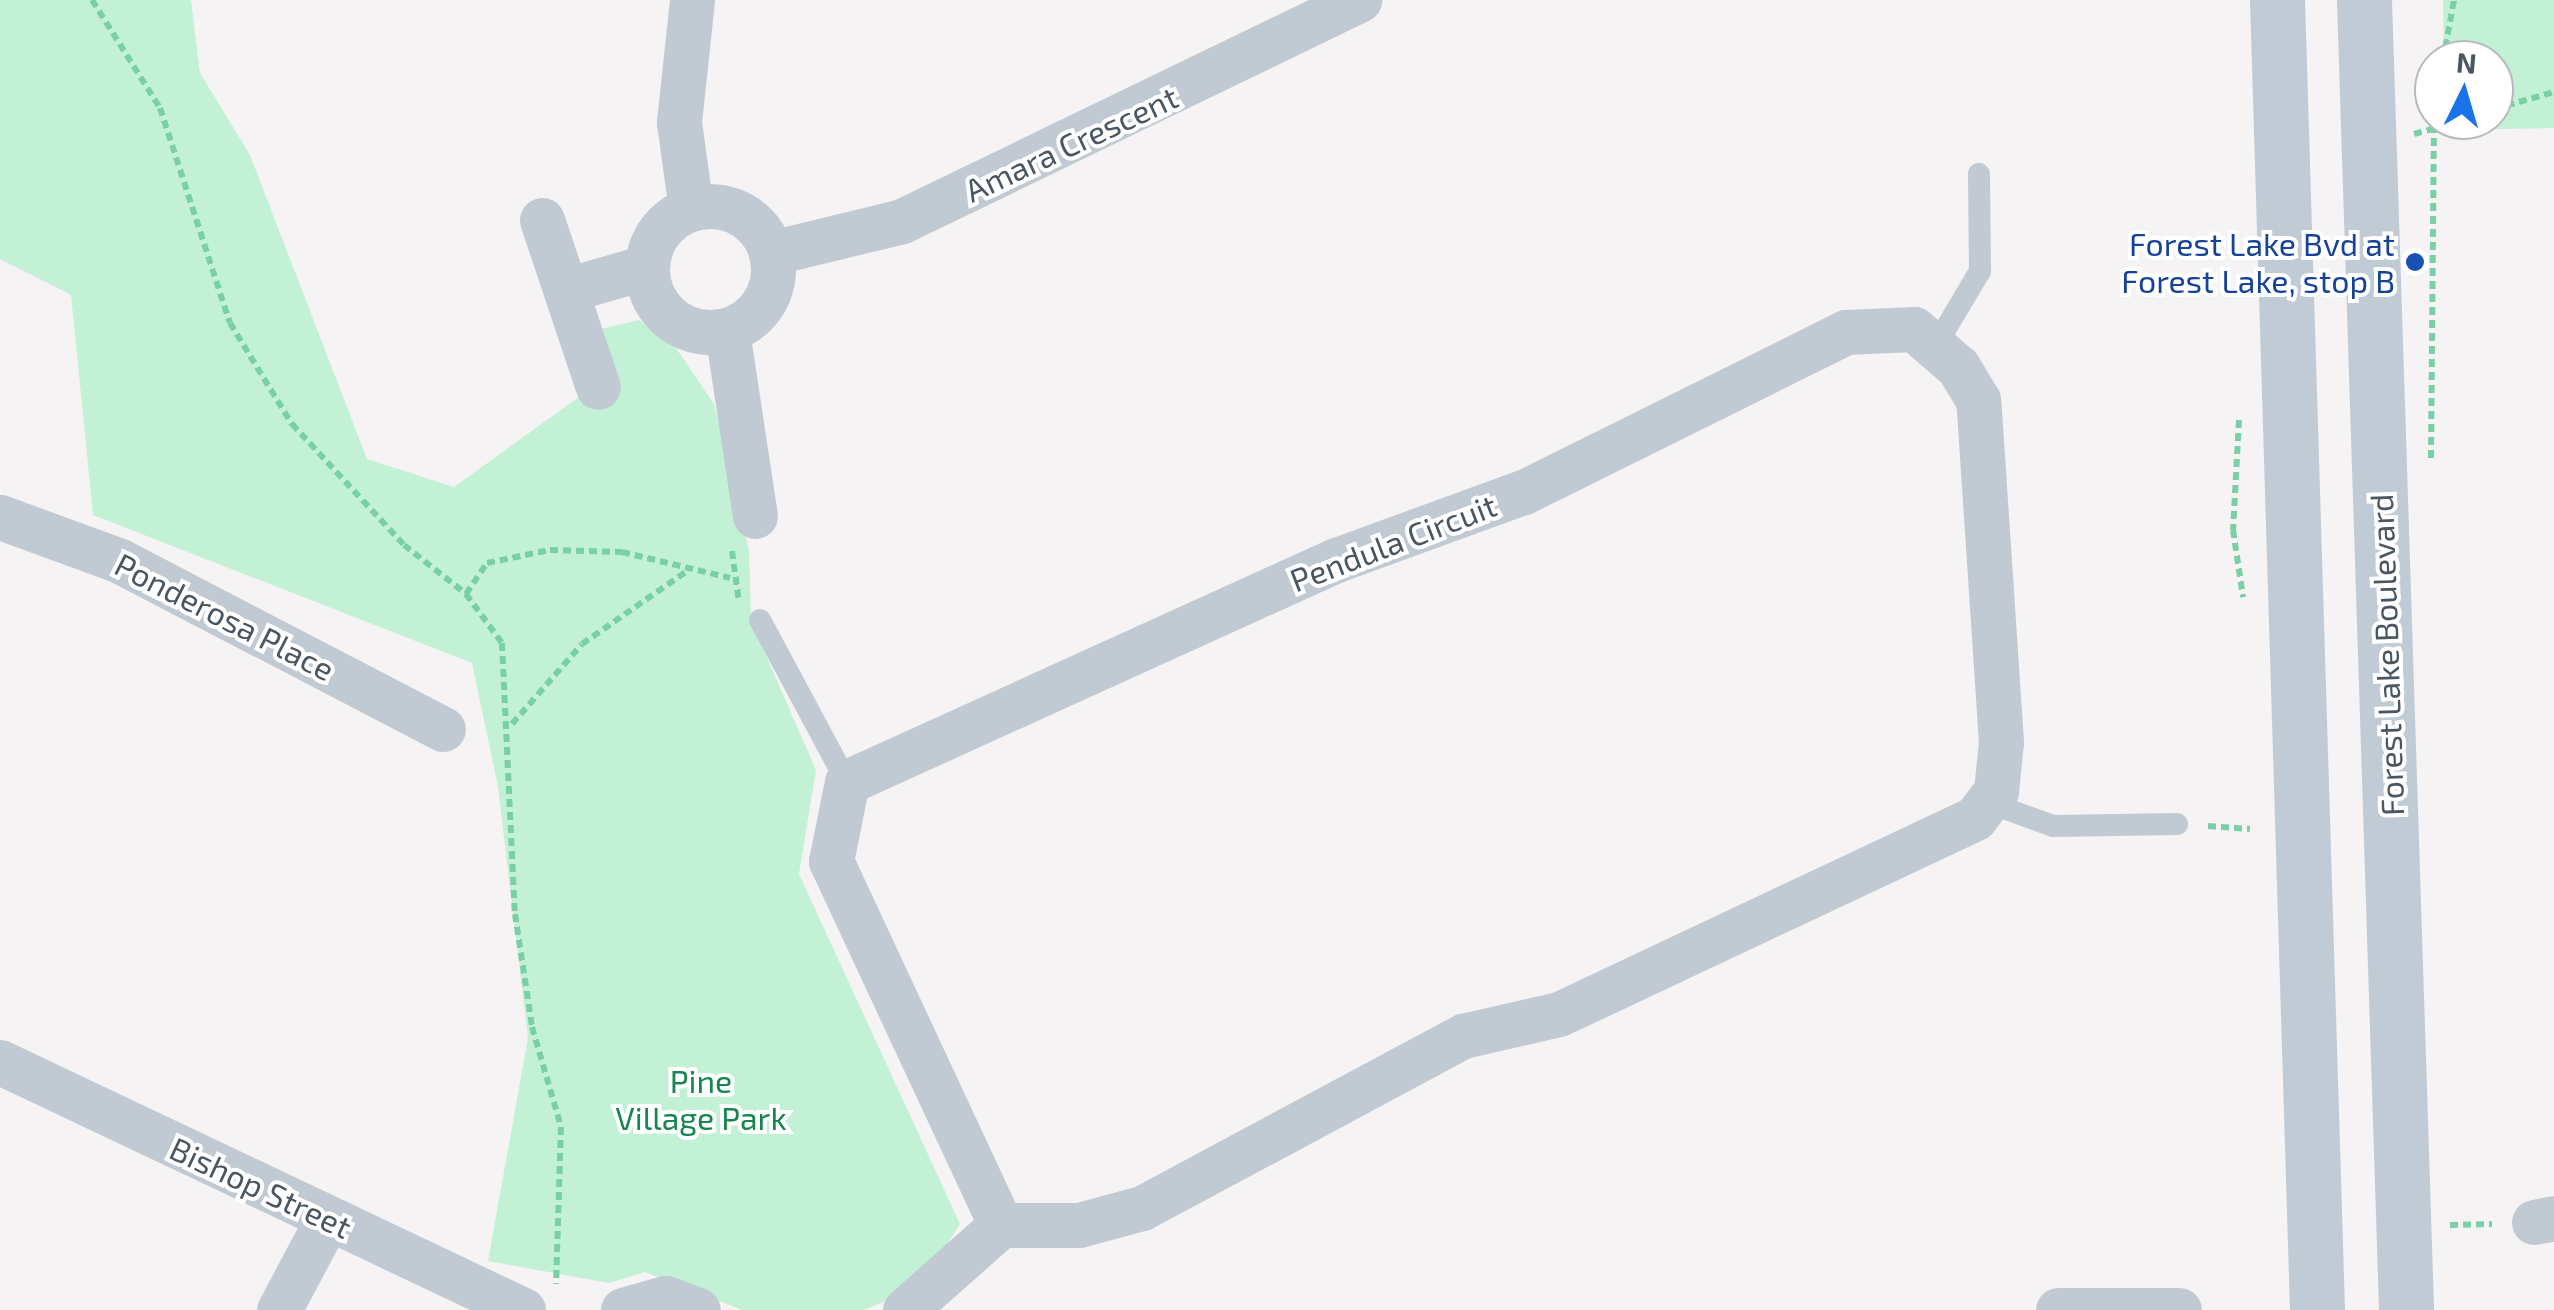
<!DOCTYPE html>
<html>
<head>
<meta charset="utf-8">
<style>
	body { margin:0 }
	#map { position:relative; width:2554px; height:1310px; overflow:hidden; background:#f5f3f3; font-family:"Exo 2",sans-serif }
	div>[style] { position:absolute }
	.green>* { inset:0; background:#c3f1d5 }
	.path>* { height:6px; margin-top:-3px; transform-origin:0; background:repeating-linear-gradient(90deg,#7ad0a6 0 8px,transparent 0 13px) }
	.lane>* { height:22px; margin:-11px; padding:0 11px; transform-origin:11px; border-radius:11px; background:#c1cad2 }
	.street>* { height:45px; margin:-22.5px; padding:0 22.5px; transform-origin:22.5px; border-radius:22.5px; background:#c1cad2 }
	.street>.ring { margin:-22.5px; padding:0; box-sizing:content-box; background:none; border:45px solid #c1cad2; border-radius:50% }
	.secondary>* { height:55px; margin:-27.5px; padding:0 27.5px; transform-origin:27.5px; border-radius:27.5px; background:#c1cbd6 }
	.dots>* { width:28px; height:28px; translate:-50% -50%; box-sizing:border-box; border:5px solid #fff; border-radius:50% }
	span { translate:-50% -50%; white-space:nowrap; text-align:center; line-height:1.15; -webkit-text-stroke:8px #fff; paint-order:stroke }
	.street-label { font-size:32px; color:#4a5661 }
	.transit-label { font-size:32px; color:#164399 }
	.right { translate:-100% -50%; text-align:right }
	.park-label { font-size:32px; color:#17864f }
	.north { position:absolute; left:2414px; top:40px; width:100px; height:100px; box-sizing:border-box; background:#fff; border:2px solid #b7bbc0; border-radius:50%; rotate:5deg; font-size:28px; font-weight:700; line-height:40px; text-align:center; color:#4a5661 }
	.north::after { content:''; display:block; margin:auto; width:35px; height:45px; background:#1a73e8; clip-path:polygon(50% 0,100% 100%,50% 72%,0 100%) }
</style>
</head>
<body>
<div id="map">
	<div class="green">
		<i style="clip-path:polygon(0 0,191px 0,200px 73px,250px 155px,367px 459px,454px 487px,579px 397px,601px 329px,639px 320px,676px 348px,714px 404px,749px 550px,751px 621px,816px 770px,799px 874px,960px 1224px,935px 1263px,891px 1299px,863px 1310px,742px 1310px,645px 1272px,609px 1283px,488px 1261px,528px 1038px,498px 787px,472px 663px,93px 515px,71px 295px,0 259px)"></i>
		<i style="clip-path:polygon(2443px 0,2554px 0,2554px 128px,2446px 130px,2446px 120px,2494px 120px,2494px 60px,2444px 60px)"></i>
	</div>
	<div class="path">
		<i style="left:92px;top:0;width:128px;rotate:57.8deg"></i>
		<i style="left:160px;top:108px;width:226px;rotate:72deg"></i>
		<i style="left:230px;top:323px;width:119px;rotate:58.5deg"></i>
		<i style="left:292px;top:424px;width:165px;rotate:47.2deg"></i>
		<i style="left:404px;top:545px;width:79px;rotate:38.3deg"></i>
		<i style="left:466px;top:594px;width:61px;rotate:53.7deg"></i>
		<i style="left:502px;top:643px;width:271px;rotate:87.3deg"></i>
		<i style="left:515px;top:914px;width:114px;rotate:81.4deg"></i>
		<i style="left:532px;top:1027px;width:104px;rotate:73.8deg"></i>
		<i style="left:561px;top:1127px;width:157px;rotate:91.8deg"></i>
		<i style="left:2443px;top:60px;width:61px;rotate:-79.6deg"></i>
		<i style="left:2494px;top:109px;width:62px;rotate:-15.8deg"></i>
		<i style="left:2414px;top:134px;width:53px;rotate:-15.4deg"></i>
		<i style="left:2239px;top:420px;width:110px;rotate:93.1deg"></i>
		<i style="left:2233px;top:530px;width:68px;rotate:81.5deg"></i>
		<i style="left:2431px;top:458px;width:349px;rotate:-89.5deg"></i>
		<i style="left:732px;top:551px;width:51px;rotate:82.2deg"></i>
		<i style="left:466px;top:594px;width:37px;rotate:-56deg"></i>
		<i style="left:487px;top:563px;width:64px;rotate:-11.7deg"></i>
		<i style="left:550px;top:550px;width:72px;rotate:1.6deg"></i>
		<i style="left:622px;top:552px;width:111px;rotate:13.5deg"></i>
		<i style="left:512px;top:724px;width:106px;rotate:-48.8deg"></i>
		<i style="left:582px;top:644px;width:131px;rotate:-34.8deg"></i>
		<i style="left:2208px;top:826px;width:42px;rotate:4.1deg"></i>
		<i style="left:2450px;top:1225px;width:42px;rotate:-1.4deg"></i>
	</div>
	<div class="lane">
		<i style="left:1936px;top:345px;width:86px;rotate:-59.3deg"></i>
		<i style="left:1980px;top:271px;width:97px;rotate:-90.6deg"></i>
		<i style="left:760px;top:620px;width:184px;rotate:61.8deg"></i>
		<i style="left:1987px;top:802px;width:70px;rotate:20deg"></i>
		<i style="left:2053px;top:826px;width:124px;rotate:-0.9deg"></i>
	</div>
	<div class="street">
		<i class="ring" style="left:647px;top:206px;width:81px;height:81px"></i>
		<i style="left:691px;top:209px;width:88px;rotate:-97.9deg"></i>
		<i style="left:679px;top:122px;width:123px;rotate:-83.9deg"></i>
		<i style="left:542px;top:220px;width:176px;rotate:71.5deg"></i>
		<i style="left:771px;top:253px;width:135px;rotate:-13.7deg"></i>
		<i style="left:902px;top:221px;width:508px;rotate:-25.81deg"></i>
		<i style="left:566px;top:290px;width:83px;rotate:-16deg"></i>
		<i style="left:727px;top:331px;width:187px;rotate:81.4deg"></i>
		<i style="left:0;top:517px;width:128px;rotate:20.1deg"></i>
		<i style="left:120px;top:561px;width:364px;rotate:27.5deg"></i>
		<i style="left:0;top:1062px;width:579px;rotate:25.37deg"></i>
		<i style="left:2534px;top:1222px;width:20px;rotate:-11deg"></i>
		<i style="left:279px;top:1310px;width:104px;rotate:-62deg"></i>
		<i style="left:623px;top:1310px;width:44px;rotate:-15.9deg"></i>
		<i style="left:665px;top:1298px;width:35px;rotate:20deg"></i>
		<i style="left:905px;top:1310px;width:128px;rotate:-41.5deg"></i>
		<i style="left:1001px;top:1225px;width:78px"></i>
		<i style="left:1079px;top:1225px;width:65px;rotate:-15.1deg"></i>
		<i style="left:1142px;top:1208px;width:364px;rotate:-28.2deg"></i>
		<i style="left:1463px;top:1036px;width:98px;rotate:-12.9deg"></i>
		<i style="left:1559px;top:1014px;width:460px;rotate:-25.2deg"></i>
		<i style="left:1975px;top:818px;width:34px;rotate:-52deg"></i>
		<i style="left:1996px;top:791px;width:49px;rotate:-84.2deg"></i>
		<i style="left:2001px;top:742px;width:343px;rotate:-93.8deg"></i>
		<i style="left:1978px;top:400px;width:39px;rotate:-121deg"></i>
		<i style="left:1958px;top:367px;width:58px;rotate:-139.2deg"></i>
		<i style="left:1914px;top:329px;width:68px;rotate:177.5deg"></i>
		<i style="left:1846px;top:332px;width:360px;rotate:153.6deg"></i>
		<i style="left:1523px;top:492px;width:199px;rotate:160deg"></i>
		<i style="left:1336px;top:560px;width:537px;rotate:155.58deg"></i>
		<i style="left:847px;top:782px;width:81px;rotate:101.4deg"></i>
		<i style="left:831px;top:861px;width:402px;rotate:65deg"></i>
		<i style="left:2058px;top:1310px;width:121px"></i>
	</div>
	<div class="secondary">
		<i style="left:2277px;top:0;width:1311px;rotate:88.25deg"></i>
		<i style="left:2364px;top:0;width:1311px;rotate:88.16deg"></i>
	</div>
	<div class="dots">
		<i style="left:2415px;top:262px;background:#1a4fb4"></i>
	</div>
	<div class="street-label">
		<span style="left:1071px;top:143px;rotate:-25deg">Amara Crescent</span>
		<span style="left:1393px;top:542px;rotate:-21deg">Pendula Circuit</span>
		<span style="left:225px;top:616px;rotate:27deg">Ponderosa Place</span>
		<span style="left:2386px;top:655px;rotate:-92deg">Forest Lake Boulevard</span>
		<span style="left:261px;top:1187px;rotate:25deg">Bishop Street</span>
	</div>
	<div class="transit-label">
		<span class="right" style="left:2395px;top:262px">Forest Lake Bvd at<br>Forest Lake, stop B</span>
	</div>
	<div class="park-label">
		<span style="left:701px;top:1099px">Pine<br>Village Park</span>
	</div>
	<div class="north">N</div>
</div>
</body>
</html>
